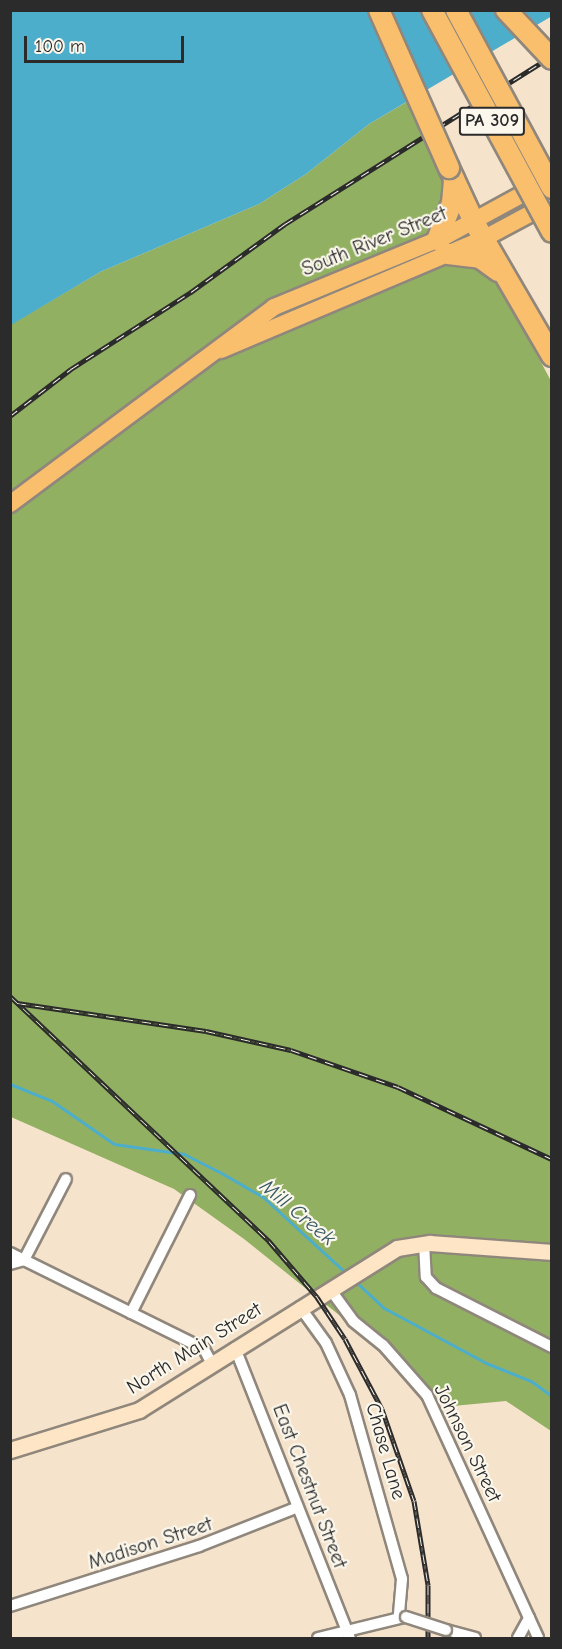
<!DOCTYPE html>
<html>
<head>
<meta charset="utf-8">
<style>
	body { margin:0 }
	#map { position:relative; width:562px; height:1649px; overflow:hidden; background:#f6e3cc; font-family:"Comic Neue",sans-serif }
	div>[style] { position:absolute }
	.forest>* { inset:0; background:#91b062 }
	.water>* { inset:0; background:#4daecc }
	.stream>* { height:3px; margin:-1.5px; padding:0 1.5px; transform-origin:1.5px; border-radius:1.5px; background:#4daecc }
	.roads { filter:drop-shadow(2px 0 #90877c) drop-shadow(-2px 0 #90877c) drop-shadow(0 2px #90877c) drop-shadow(0 -2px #90877c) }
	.street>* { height:10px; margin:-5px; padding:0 5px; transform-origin:5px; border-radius:5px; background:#fff }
	.secondary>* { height:15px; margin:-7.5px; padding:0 7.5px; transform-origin:7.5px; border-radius:7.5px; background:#fde5c5 }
	.primary>* { height:16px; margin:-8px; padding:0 8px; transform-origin:8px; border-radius:8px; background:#f9bf6d }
	.highway>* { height:20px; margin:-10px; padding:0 10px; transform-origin:10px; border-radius:10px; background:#f9bf6d }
	.rail>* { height:5px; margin-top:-2.5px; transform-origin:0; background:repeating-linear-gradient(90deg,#fbf7ec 0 9px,#2b2b2b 0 18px); box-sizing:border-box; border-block:2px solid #2b2b2b }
	.bridges { filter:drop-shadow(2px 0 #90877c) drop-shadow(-2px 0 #90877c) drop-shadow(0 2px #90877c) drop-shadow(0 -2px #90877c) }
	.street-bridge>* { height:10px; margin:-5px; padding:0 5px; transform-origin:5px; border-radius:5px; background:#fff }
	.highway-bridge>* { height:20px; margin:-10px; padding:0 10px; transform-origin:10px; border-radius:10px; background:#f9bf6d }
	span { translate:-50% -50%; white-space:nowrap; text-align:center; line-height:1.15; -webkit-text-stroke:4.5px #fbf7ec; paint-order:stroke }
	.shield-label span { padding:2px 4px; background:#fbf7ec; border:2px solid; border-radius:4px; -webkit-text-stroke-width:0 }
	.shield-label { font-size:18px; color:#2b2b2b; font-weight:700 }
	.street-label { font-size:20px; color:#2b2b2b }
	.water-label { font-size:21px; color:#375963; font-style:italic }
	.frame { position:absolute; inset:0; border:12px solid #2b2b2b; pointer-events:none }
	.scale { position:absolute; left:24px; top:36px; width:160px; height:27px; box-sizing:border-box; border:3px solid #2b2b2b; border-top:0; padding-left:8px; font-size:18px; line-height:21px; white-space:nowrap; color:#2b2b2b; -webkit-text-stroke:4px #fbf7ec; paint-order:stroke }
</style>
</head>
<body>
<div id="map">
	<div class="forest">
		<i style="clip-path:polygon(410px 100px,443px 178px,551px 381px,551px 1431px,506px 1401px,453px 1406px,244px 1239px,174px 1189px,11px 1117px,10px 325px,100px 272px,259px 204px,306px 174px,369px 124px)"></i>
	</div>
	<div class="water">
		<i style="clip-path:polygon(551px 10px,552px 16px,369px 124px,306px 174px,259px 204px,100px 272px,11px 325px,10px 11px)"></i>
	</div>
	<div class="stream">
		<i style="left:10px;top:1084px;width:45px;rotate:22deg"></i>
		<i style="left:52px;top:1101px;width:75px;rotate:34.7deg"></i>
		<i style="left:114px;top:1144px;width:71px;rotate:8.1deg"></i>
		<i style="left:184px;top:1154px;width:38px;rotate:27deg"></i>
		<i style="left:218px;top:1171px;width:52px;rotate:30deg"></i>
		<i style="left:263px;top:1197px;width:115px;rotate:42.5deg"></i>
		<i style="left:355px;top:1281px;width:40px;rotate:43deg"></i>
		<i style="left:384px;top:1308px;width:116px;rotate:28.3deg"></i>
		<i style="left:486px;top:1363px;width:48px;rotate:21.8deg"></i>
		<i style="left:531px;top:1381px;width:26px;rotate:36deg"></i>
	</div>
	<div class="roads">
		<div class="street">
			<i style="left:424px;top:1243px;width:34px;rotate:87deg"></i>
			<i style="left:426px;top:1277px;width:15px;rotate:48deg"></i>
			<i style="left:436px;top:1288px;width:130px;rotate:27deg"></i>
			<i style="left:10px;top:1253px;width:216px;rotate:26.3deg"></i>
			<i style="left:204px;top:1349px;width:15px;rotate:62deg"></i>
			<i style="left:10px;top:1264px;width:15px;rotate:-16deg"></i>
			<i style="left:24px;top:1260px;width:91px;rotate:-62.6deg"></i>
			<i style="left:330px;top:1289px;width:39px;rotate:54deg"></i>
			<i style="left:353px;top:1321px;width:38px;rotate:39deg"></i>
			<i style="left:383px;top:1345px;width:67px;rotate:48.7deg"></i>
			<i style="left:427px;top:1395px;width:267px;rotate:65.4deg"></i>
			<i style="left:300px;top:1307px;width:44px;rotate:54.2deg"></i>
			<i style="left:326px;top:1343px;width:57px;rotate:65.2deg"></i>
			<i style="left:350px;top:1395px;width:191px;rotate:74.2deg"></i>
			<i style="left:402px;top:1579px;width:38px;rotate:95deg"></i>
			<i style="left:131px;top:1313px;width:132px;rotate:-63.4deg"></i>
			<i style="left:235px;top:1348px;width:312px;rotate:68.4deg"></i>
			<i style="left:10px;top:1606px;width:198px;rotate:-17.6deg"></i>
			<i style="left:199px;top:1546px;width:106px;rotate:-21.5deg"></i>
			<i style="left:446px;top:1630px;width:30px;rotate:15deg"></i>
			<i style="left:318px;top:1638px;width:89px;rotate:-13.7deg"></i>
			<i style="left:518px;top:1638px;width:23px;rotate:-61deg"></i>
		</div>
		<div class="secondary">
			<i style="left:10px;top:1450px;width:135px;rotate:-17.2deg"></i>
			<i style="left:139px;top:1410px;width:305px;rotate:-32.1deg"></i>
			<i style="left:397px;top:1248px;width:33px;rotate:-9deg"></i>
			<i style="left:430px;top:1243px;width:122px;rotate:4.2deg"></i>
		</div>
		<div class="primary">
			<i style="left:221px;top:350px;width:285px;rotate:-23deg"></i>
			<i style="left:483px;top:239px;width:78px;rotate:-28.2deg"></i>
			<i style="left:10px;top:504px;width:329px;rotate:-36.7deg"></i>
			<i style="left:274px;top:307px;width:184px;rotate:-22.4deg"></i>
			<i style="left:444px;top:237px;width:123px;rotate:-28.6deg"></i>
		</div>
		<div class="highway">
			<i style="left:449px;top:168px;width:60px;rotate:65.2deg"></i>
			<i style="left:474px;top:222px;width:155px;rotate:59.8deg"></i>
			<i style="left:437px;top:240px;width:40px;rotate:-68deg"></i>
			<i style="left:452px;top:203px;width:24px;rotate:-85deg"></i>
			<i style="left:448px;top:254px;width:32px;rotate:7deg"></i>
			<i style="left:480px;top:258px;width:22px;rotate:36deg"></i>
		</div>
	</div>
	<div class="rail">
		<i style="left:10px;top:416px;width:77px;rotate:-37.6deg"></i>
		<i style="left:71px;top:369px;width:143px;rotate:-32.7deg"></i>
		<i style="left:191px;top:292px;width:116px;rotate:-35.9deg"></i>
		<i style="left:285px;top:224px;width:315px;rotate:-32.2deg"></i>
		<i style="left:10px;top:996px;width:357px;rotate:43.4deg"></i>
		<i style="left:269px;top:1241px;width:74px;rotate:49.4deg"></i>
		<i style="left:317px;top:1297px;width:50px;rotate:56.3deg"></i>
		<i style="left:345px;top:1339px;width:79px;rotate:62.1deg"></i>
		<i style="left:382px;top:1409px;width:97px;rotate:70.8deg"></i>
		<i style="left:414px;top:1501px;width:85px;rotate:80.5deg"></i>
		<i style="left:428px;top:1585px;width:53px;rotate:90deg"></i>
		<i style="left:17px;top:1003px;width:191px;rotate:8.4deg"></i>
		<i style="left:206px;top:1031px;width:87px;rotate:12.6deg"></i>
		<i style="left:291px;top:1050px;width:113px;rotate:19.1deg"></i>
		<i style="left:398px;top:1087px;width:170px;rotate:25.1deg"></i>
	</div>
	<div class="bridges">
		<div class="street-bridge">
			<i style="left:406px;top:1617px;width:42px;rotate:18deg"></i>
		</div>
		<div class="highway-bridge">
			<i style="left:379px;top:10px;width:173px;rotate:66.1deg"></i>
			<i style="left:432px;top:10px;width:252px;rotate:61.6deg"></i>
			<i style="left:456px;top:10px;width:202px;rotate:61.7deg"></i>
			<i style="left:506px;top:10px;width:67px;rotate:46.8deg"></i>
		</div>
	</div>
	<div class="shield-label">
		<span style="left:492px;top:121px">PA 309</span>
	</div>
	<div class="street-label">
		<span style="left:374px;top:241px;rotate:-22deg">South River Street</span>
		<span style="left:194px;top:1348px;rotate:-32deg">North Main Street</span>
		<span style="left:468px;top:1443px;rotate:64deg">Johnson Street</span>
		<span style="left:386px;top:1451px;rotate:74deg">Chase Lane</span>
		<span style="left:310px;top:1486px;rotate:69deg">East Chestnut Street</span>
		<span style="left:150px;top:1543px;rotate:-18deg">Madison Street</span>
	</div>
	<div class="water-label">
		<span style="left:298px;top:1212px;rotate:40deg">Mill Creek</span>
	</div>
	<div class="frame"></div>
	<div class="scale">100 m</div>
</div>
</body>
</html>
